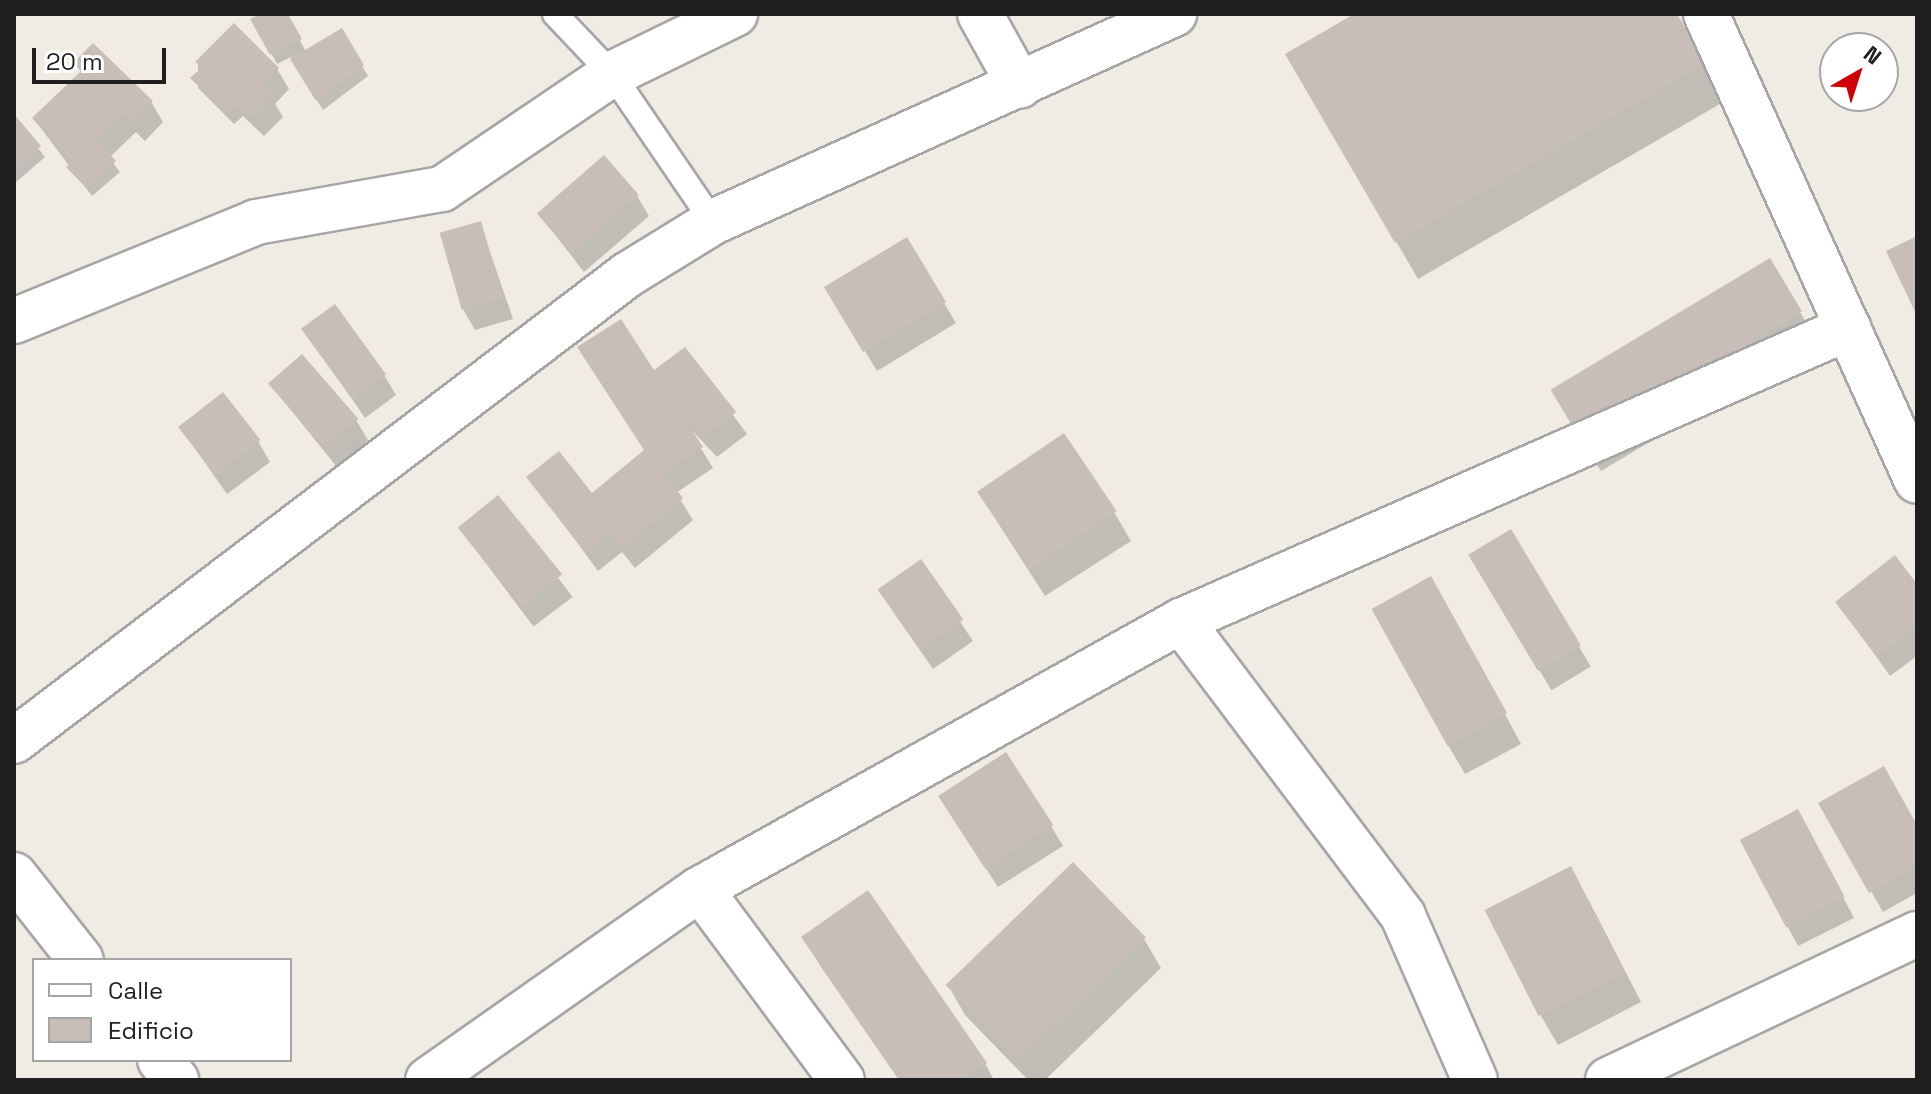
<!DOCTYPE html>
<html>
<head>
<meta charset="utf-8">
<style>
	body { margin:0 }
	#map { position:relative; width:1931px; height:1094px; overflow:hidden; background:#f0ece4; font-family:"Space Grotesk",sans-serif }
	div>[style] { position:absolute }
	.shadow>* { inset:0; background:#0003; transform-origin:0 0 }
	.building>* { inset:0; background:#c8beb7; transform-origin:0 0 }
	.roads { filter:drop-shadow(2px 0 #a6a6a6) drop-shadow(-2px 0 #a6a6a6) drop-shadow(0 2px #a6a6a6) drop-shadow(0 -2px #a6a6a6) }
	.service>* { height:24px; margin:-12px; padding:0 12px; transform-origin:12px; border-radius:12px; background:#fff }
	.minor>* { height:44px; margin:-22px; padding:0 22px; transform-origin:22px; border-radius:22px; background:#fff }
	span { translate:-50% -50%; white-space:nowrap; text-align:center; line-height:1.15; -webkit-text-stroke:6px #fff; paint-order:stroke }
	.frame { position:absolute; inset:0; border:16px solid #1f1f1f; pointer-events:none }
	.legend { position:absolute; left:32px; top:958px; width:260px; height:104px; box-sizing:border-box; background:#fff; border:2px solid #a5a5a5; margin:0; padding:10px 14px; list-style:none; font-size:24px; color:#1f1f1f }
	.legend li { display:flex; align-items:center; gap:16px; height:40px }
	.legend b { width:40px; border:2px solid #a5a5a5 }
	.north { position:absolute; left:1819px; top:32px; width:80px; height:80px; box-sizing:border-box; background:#fff; border:2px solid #a5a5a5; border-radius:50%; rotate:39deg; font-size:22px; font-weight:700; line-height:32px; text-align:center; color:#1f1f1f }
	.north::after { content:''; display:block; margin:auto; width:28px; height:36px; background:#ce0009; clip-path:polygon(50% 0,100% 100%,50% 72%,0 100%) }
	.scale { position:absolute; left:32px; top:48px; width:134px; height:36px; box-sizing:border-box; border:4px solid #1f1f1f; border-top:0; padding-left:10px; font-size:24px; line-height:28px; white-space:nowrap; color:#1f1f1f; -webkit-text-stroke:6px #fff; paint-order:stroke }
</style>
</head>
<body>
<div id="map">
	<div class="shadow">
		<i style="clip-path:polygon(264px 14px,286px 14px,306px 52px,341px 31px,368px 76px,323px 110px,291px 57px,277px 64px,253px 20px)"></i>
		<i style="clip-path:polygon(1358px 14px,1675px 14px,1725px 101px,1418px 279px,1288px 55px)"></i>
		<i style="clip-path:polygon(198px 63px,277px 69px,289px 89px,275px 104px,283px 117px,264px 136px,243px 116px,234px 124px,198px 88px)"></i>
		<i style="clip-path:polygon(76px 64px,151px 102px,163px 122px,145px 141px,136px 132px,109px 158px,120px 172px,92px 196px,34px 119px,82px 73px)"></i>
		<i style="clip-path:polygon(14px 118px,45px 157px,14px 184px)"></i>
		<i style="clip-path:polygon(637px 196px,649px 216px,584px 272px,539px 214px)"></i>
		<i style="clip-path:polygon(480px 223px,513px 319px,475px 330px,463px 309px)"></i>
		<i style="clip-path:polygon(827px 288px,944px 303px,956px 323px,877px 371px)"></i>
		<i style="clip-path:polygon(1800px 312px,1817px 342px,1601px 471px,1570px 421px)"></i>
		<i style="clip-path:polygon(304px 329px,384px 375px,396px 395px,365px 418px)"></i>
		<i style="clip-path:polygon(684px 349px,747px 434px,717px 457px,686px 424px,713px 468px,676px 493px,693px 520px,635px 568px,622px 552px,598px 571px,529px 477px,592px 496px,646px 452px,653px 373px)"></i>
		<i style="clip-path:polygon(270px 384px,356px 420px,368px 440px,337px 467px)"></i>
		<i style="clip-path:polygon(180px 427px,258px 441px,270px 462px,227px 494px)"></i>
		<i style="left:498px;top:498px;width:124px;height:49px;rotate:53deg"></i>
		<i style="clip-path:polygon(1114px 512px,1131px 541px,1045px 596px,996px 520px)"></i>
		<i style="left:1510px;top:532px;width:157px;height:46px;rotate:59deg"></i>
		<i style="clip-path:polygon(920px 562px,973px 641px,933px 669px,892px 610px)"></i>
		<i style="clip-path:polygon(1917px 587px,1917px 656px,1890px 676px,1838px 603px)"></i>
		<i style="clip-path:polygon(1448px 608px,1521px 744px,1465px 774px,1448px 745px)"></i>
		<i style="clip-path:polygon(1821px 804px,1917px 828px,1917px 893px,1883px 912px)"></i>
		<i style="clip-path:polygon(952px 817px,1051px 826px,1063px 846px,998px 887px)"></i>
		<i style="clip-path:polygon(1809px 832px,1854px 918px,1798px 946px,1742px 840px)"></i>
		<i style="clip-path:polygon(868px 893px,986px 1065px,994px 1080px,899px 1080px,821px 967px,804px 937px)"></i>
		<i style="clip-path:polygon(1588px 899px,1641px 1002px,1558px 1045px,1541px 1016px)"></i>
		<i style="clip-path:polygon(1144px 939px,1161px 968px,1045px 1080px,1028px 1080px,965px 1015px,948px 985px)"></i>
	</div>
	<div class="building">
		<i style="clip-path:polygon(260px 14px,288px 14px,302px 39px,270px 55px,250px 19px)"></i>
		<i style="clip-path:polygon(1354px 14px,1677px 14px,1706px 63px,1395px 243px,1285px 54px)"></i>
		<i style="clip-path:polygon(234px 23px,279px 68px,262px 85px,273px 95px,252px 117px,239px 105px,228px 115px,190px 78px,202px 67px,195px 62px)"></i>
		<i style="clip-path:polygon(342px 28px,364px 65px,316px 101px,290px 59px)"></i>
		<i style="clip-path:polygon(93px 43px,153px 101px,132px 121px,123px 113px,96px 140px,116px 161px,86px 188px,66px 167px,73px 161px,32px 118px,81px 71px,73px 63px)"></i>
		<i style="clip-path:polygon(14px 114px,41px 146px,14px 170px)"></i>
		<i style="left:604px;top:155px;width:53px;height:89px;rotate:49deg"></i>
		<i style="left:481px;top:221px;width:80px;height:43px;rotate:74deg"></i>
		<i style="clip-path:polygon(1917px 236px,1917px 316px,1886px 251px)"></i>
		<i style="left:907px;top:237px;width:76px;height:97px;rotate:59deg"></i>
		<i style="left:1770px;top:258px;width:62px;height:256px;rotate:59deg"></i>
		<i style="left:335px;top:304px;width:87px;height:42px;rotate:54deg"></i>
		<i style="clip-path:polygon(621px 319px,654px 370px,685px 347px,736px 412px,704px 438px,668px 393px,703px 447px,663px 474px,683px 498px,622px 549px,609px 533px,585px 552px,526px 477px,559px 451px,592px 493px,644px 450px,577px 347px)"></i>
		<i style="left:302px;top:354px;width:86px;height:45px;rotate:49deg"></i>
		<i style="left:223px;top:392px;width:61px;height:57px;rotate:52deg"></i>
		<i style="left:1064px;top:433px;width:94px;height:105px;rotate:56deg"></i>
		<i style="left:498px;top:495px;width:102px;height:52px;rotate:51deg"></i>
		<i style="left:1511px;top:529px;width:136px;height:50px;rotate:59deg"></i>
		<i style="clip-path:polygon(1895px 555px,1917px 584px,1917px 626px,1877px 657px,1835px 602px)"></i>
		<i style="left:921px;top:559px;width:74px;height:53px;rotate:55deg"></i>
		<i style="left:1431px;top:576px;width:157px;height:68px;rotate:61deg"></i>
		<i style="left:1006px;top:752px;width:87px;height:81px;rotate:57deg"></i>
		<i style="clip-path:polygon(1884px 766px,1917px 825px,1917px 866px,1869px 893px,1818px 803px)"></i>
		<i style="left:1798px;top:809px;width:99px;height:66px;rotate:62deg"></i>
		<i style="left:1073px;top:862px;width:105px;height:177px;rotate:46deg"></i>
		<i style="left:1571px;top:866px;width:119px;height:97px;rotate:63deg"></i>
		<i style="clip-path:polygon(868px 890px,987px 1063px,963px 1080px,900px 1080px,801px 937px)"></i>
	</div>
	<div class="roads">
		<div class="service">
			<i style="left:555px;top:14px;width:83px;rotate:46.5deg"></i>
			<i style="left:612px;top:74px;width:179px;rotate:55.7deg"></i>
		</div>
		<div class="minor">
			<i style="left:980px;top:14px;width:82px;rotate:60.9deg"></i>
			<i style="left:1706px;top:14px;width:512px;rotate:65.69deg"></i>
			<i style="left:14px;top:321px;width:261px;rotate:-22.2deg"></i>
			<i style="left:256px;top:222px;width:189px;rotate:-10.1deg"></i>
			<i style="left:442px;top:189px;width:205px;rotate:-34.1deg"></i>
			<i style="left:612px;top:74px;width:137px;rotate:-26deg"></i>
			<i style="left:1181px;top:621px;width:369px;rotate:53deg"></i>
			<i style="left:1403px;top:916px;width:179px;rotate:66.3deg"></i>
			<i style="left:14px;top:741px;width:770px;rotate:-37.24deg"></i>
			<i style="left:627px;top:275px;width:101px;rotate:-31.6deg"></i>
			<i style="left:713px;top:222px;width:506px;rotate:-24.28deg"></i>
			<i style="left:14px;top:875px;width:108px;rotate:51.8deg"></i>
			<i style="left:700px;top:889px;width:238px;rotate:53.4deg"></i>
			<i style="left:160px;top:1060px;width:26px;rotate:51deg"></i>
			<i style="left:428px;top:1080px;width:332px;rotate:-35.1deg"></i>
			<i style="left:700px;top:889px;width:551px;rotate:-29.13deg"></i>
			<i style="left:1181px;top:621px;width:729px;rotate:-23.71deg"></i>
			<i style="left:1608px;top:1080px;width:342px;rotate:-25.3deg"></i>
		</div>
	</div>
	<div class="frame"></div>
	<ul class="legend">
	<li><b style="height:10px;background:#fff"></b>Calle</li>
	<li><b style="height:22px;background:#c8beb7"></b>Edificio</li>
	</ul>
	<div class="north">N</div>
	<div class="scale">20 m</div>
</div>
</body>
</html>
